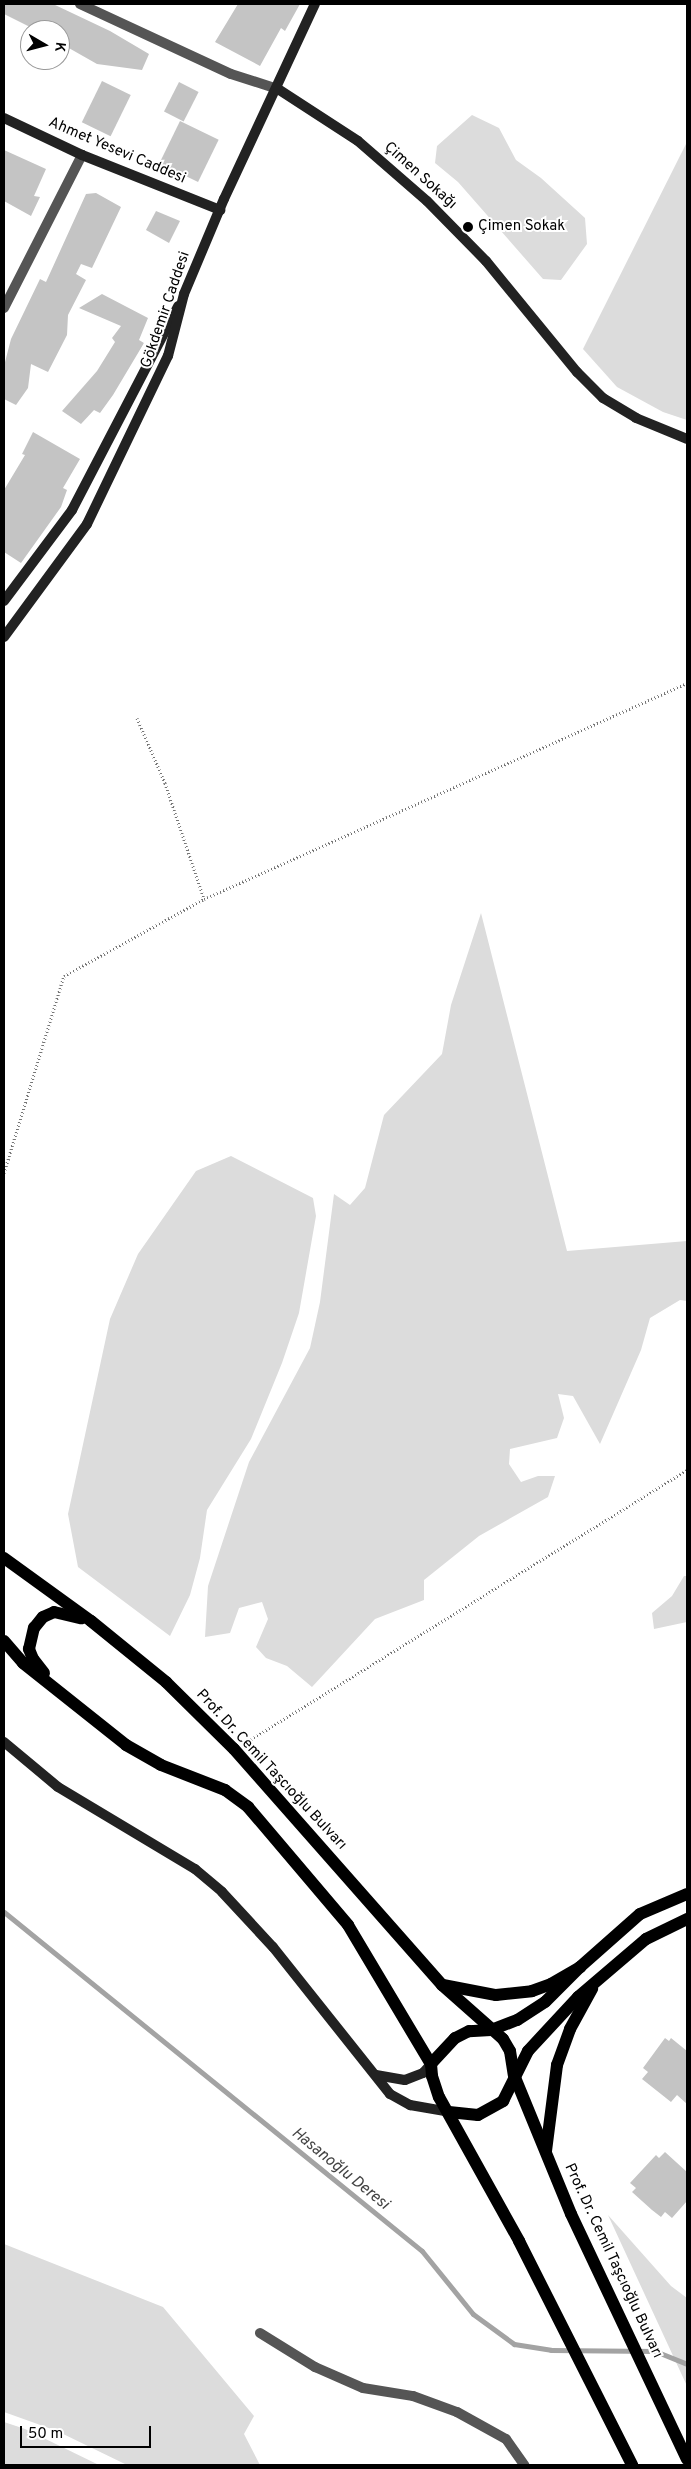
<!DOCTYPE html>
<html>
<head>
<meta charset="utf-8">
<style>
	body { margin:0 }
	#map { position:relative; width:691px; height:2469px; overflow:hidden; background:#fff; font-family:Overpass,sans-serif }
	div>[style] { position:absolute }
	.green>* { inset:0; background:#dcdcdc }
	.stream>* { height:5px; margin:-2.5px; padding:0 2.5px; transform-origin:2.5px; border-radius:2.5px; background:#a3a3a3 }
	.building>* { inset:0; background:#c4c4c4; transform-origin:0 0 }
	.path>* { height:3px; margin-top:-1.5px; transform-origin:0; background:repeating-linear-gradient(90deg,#777 0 1px,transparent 0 3.5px) }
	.street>* { height:10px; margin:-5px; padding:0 5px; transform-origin:5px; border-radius:5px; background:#555 }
	.secondary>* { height:10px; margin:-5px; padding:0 5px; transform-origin:5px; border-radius:5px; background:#222 }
	.primary>* { height:12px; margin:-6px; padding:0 6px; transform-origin:6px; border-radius:6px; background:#000 }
	.dots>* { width:14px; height:14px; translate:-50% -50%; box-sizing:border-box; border:2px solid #fff; border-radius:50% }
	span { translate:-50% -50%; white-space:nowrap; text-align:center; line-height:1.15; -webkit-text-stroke:4px #fff; paint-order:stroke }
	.street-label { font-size:15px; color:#000 }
	.poi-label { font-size:15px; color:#000 }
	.left { translate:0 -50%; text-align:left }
	.water-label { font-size:16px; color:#444; font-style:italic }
	.frame { position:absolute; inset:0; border:5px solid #000; pointer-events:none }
	.north { position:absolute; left:20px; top:20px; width:50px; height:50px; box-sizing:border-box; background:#fff; border:1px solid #999; border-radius:50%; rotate:98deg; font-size:14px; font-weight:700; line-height:20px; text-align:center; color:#000 }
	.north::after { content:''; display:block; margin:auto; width:18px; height:22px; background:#000; clip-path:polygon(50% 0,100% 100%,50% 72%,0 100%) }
	.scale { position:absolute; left:20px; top:2426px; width:131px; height:22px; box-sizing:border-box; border:2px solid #000; border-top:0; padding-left:6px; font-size:15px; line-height:18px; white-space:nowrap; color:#000; -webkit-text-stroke:4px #fff; paint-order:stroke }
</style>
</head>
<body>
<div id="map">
	<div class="green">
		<i style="clip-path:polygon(472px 115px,499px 128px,516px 160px,541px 178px,585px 218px,587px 244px,561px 280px,543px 279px,458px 182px,435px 163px,437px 146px)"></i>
		<i style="clip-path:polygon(687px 142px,687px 420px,663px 412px,617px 387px,583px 349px)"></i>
		<i style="clip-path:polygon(481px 913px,567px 1251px,687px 1241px,687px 1301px,680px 1300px,650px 1318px,641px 1350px,600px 1444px,573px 1396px,558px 1394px,564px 1418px,557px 1438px,510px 1449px,509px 1464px,521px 1482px,538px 1476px,555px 1476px,548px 1497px,479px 1536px,424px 1580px,424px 1600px,375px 1619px,312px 1687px,287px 1666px,266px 1658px,256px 1647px,268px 1619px,262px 1602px,239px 1608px,230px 1633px,205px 1637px,208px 1586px,249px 1462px,310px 1348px,320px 1302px,334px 1194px,350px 1205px,365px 1188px,384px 1115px,442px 1054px,451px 1005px)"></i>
		<i style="clip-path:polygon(231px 1156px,313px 1198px,316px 1216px,299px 1313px,282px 1363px,251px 1439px,207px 1510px,200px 1558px,190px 1595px,170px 1636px,78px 1567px,68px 1514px,110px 1319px,138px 1254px,196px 1171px)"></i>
		<i style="clip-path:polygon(684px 1576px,687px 1576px,687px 1622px,654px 1629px,652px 1613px,672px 1596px)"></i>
		<i style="clip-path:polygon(608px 2215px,671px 2286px,687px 2298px,687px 2386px)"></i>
		<i style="clip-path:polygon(4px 2244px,163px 2307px,254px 2416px,244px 2434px,260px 2465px,127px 2465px,57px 2431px,4px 2412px)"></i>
		<i style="clip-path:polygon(4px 2422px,25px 2429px,99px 2465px,4px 2465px)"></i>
	</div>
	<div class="stream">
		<i style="left:4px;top:1912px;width:538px;rotate:39.04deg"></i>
		<i style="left:422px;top:2251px;width:81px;rotate:51deg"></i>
		<i style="left:473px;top:2314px;width:51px;rotate:36.2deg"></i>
		<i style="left:514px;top:2344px;width:37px;rotate:9deg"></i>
		<i style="left:551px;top:2350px;width:104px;rotate:0.6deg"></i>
		<i style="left:655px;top:2351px;width:35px;rotate:22deg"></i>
	</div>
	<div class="building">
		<i style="clip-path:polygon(4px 4px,53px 4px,110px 31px,149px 54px,142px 70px,97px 64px,60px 43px,60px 30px,36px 30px,4px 14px)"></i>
		<i style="clip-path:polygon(238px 4px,300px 4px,285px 31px,281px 28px,260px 66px,215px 42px)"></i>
		<i style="left:102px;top:81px;width:32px;height:46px;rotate:26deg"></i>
		<i style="left:179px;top:82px;width:22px;height:33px;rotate:27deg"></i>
		<i style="left:180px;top:121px;width:43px;height:47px;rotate:26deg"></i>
		<i style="clip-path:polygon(4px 150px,46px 169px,34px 196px,40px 197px,31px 216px,4px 201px)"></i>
		<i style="clip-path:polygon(96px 193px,121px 207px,92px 268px,81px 264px,76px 274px,86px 280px,68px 315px,67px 335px,48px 372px,31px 364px,28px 388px,16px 405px,4px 399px,4px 366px,11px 339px,40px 279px,46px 282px,86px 194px)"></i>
		<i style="clip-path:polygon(156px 211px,180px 221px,169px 243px,146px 230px)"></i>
		<i style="clip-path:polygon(102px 294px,148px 318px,139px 340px,144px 343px,113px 395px,100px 413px,94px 410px,81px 424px,62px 411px,97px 371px,115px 342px,112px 338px,121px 326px,79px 308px)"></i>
		<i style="clip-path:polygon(33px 432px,80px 459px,63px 488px,67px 490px,61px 507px,21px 563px,4px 552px,4px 490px,25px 455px,22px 454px)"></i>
		<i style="clip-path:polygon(665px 2038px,669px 2041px,671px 2038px,687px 2051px,687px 2104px,677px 2095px,671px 2102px,642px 2079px,648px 2072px,643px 2068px)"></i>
		<i style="clip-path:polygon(665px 2152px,687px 2172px,687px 2201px,672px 2218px,665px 2212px,661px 2217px,652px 2210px,632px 2192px,636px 2188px,630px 2183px,656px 2155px,659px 2158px)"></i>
	</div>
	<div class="path">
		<i style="left:137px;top:718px;width:71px;rotate:66.7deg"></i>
		<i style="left:165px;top:783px;width:122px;rotate:71.4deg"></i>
		<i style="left:204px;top:899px;width:529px;rotate:-24.09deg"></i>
		<i style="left:4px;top:1173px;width:206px;rotate:-73.1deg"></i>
		<i style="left:64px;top:976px;width:160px;rotate:-28.8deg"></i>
		<i style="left:245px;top:1743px;width:520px;rotate:-31.7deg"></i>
	</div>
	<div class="street">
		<i style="left:80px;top:4px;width:166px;rotate:24.9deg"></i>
		<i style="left:231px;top:74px;width:49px;rotate:17.7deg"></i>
		<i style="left:4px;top:308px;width:172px;rotate:-63deg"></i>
		<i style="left:260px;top:2333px;width:65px;rotate:31.7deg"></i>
		<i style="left:315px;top:2367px;width:52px;rotate:23.6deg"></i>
		<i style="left:363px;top:2388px;width:51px;rotate:9.1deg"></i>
		<i style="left:413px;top:2396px;width:47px;rotate:20deg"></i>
		<i style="left:457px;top:2412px;width:56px;rotate:28.9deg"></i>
		<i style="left:506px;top:2439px;width:32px;rotate:55deg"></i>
	</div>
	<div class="secondary">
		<i style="left:278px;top:89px;width:95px;rotate:33deg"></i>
		<i style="left:358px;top:141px;width:91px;rotate:41deg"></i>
		<i style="left:427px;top:201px;width:84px;rotate:45.5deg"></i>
		<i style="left:486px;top:261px;width:144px;rotate:50.7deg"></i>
		<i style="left:577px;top:372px;width:37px;rotate:45deg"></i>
		<i style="left:603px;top:398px;width:39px;rotate:31deg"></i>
		<i style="left:636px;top:418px;width:55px;rotate:22.4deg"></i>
		<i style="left:4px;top:118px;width:86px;rotate:25.4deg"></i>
		<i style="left:82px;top:155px;width:149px;rotate:21.7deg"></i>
		<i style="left:4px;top:601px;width:114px;rotate:-53.2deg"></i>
		<i style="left:72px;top:510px;width:230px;rotate:-62.5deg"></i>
		<i style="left:4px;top:637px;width:140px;rotate:-53.7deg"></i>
		<i style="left:87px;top:524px;width:187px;rotate:-64.3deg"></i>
		<i style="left:168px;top:356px;width:64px;rotate:-75.5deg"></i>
		<i style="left:184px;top:294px;width:103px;rotate:-67.2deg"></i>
		<i style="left:224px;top:199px;width:215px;rotate:-65deg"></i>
		<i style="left:4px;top:1742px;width:70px;rotate:39.8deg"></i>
		<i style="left:58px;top:1787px;width:160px;rotate:30.9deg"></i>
		<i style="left:195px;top:1869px;width:35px;rotate:40deg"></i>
		<i style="left:222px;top:1892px;width:75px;rotate:47.2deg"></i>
		<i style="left:273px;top:1947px;width:188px;rotate:51.5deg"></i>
		<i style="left:390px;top:2094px;width:23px;rotate:29deg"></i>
		<i style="left:410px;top:2105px;width:40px;rotate:10deg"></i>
		<i style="left:376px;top:2075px;width:29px;rotate:10deg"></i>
		<i style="left:405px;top:2080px;width:19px;rotate:-21deg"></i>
		<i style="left:423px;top:2073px;width:12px;rotate:-48deg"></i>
	</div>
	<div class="primary">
		<i style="left:4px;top:1558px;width:107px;rotate:35.9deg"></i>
		<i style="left:91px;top:1621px;width:97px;rotate:39.1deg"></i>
		<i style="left:166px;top:1682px;width:95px;rotate:44.6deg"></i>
		<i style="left:234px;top:1749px;width:315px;rotate:48.6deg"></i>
		<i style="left:442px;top:1985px;width:81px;rotate:41.5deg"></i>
		<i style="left:503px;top:2039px;width:14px;rotate:60deg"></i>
		<i style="left:510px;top:2051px;width:24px;rotate:81deg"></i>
		<i style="left:514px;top:2075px;width:150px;rotate:67.7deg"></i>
		<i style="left:571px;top:2214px;width:271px;rotate:64.7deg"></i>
		<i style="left:4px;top:1641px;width:29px;rotate:49deg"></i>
		<i style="left:23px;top:1663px;width:132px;rotate:38.5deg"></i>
		<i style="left:126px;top:1745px;width:40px;rotate:29.7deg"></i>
		<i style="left:161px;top:1765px;width:69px;rotate:21.3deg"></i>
		<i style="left:225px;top:1790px;width:29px;rotate:36deg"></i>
		<i style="left:248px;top:1807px;width:155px;rotate:49.7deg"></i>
		<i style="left:348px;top:1925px;width:162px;rotate:59.2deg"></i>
		<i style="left:44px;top:1673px;width:18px;rotate:-128deg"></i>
		<i style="left:33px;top:1659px;width:11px;rotate:-112deg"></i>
		<i style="left:29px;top:1649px;width:22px;rotate:-77deg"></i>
		<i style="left:34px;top:1628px;width:14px;rotate:-51deg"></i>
		<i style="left:43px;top:1617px;width:12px;rotate:-24deg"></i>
		<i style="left:54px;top:1612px;width:28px;rotate:13deg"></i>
		<i style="left:580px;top:1967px;width:49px;rotate:135deg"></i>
		<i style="left:545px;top:2002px;width:33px;rotate:147deg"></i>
		<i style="left:517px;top:2020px;width:28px;rotate:159deg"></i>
		<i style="left:491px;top:2030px;width:22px;rotate:177deg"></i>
		<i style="left:469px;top:2031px;width:16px;rotate:153deg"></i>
		<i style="left:455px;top:2038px;width:35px;rotate:133deg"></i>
		<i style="left:431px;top:2064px;width:12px;rotate:85deg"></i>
		<i style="left:432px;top:2076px;width:22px;rotate:72deg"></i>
		<i style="left:439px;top:2097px;width:165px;rotate:60.9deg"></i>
		<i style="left:519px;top:2241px;width:251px;rotate:63.2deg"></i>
		<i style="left:443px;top:1985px;width:54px;rotate:10.7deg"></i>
		<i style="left:496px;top:1995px;width:36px;rotate:-6deg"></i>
		<i style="left:532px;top:1991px;width:20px;rotate:-20deg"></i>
		<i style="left:551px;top:1984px;width:34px;rotate:-30deg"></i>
		<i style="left:580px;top:1967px;width:80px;rotate:-41.5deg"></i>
		<i style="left:640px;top:1914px;width:51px;rotate:-23.1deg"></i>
		<i style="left:449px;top:2112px;width:29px;rotate:6deg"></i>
		<i style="left:478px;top:2115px;width:29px;rotate:-29deg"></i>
		<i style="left:503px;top:2101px;width:56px;rotate:-63.4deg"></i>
		<i style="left:528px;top:2051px;width:74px;rotate:-47.2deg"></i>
		<i style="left:578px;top:1997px;width:89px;rotate:-40.5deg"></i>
		<i style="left:646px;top:1939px;width:46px;rotate:-26deg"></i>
		<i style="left:546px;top:2151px;width:87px;rotate:-82.7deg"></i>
		<i style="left:557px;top:2065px;width:38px;rotate:-70deg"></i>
		<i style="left:570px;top:2029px;width:46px;rotate:-61.2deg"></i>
	</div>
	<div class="dots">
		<i style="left:468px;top:227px;background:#000"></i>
	</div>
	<div class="street-label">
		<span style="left:117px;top:151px;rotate:23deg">Ahmet Yesevi Caddesi</span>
		<span style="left:420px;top:176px;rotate:42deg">Çimen Sokağı</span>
		<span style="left:166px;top:310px;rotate:-71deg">Gökdemir Caddesi</span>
		<span style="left:271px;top:1770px;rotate:47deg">Prof. Dr. Cemil Taşcıoğlu Bulvarı</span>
		<span style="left:613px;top:2261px;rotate:65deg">Prof. Dr. Cemil Taşcıoğlu Bulvarı</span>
	</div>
	<div class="poi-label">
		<span class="left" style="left:478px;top:227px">Çimen Sokak</span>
	</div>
	<div class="water-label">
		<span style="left:340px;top:2169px;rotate:39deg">Hasanoğlu Deresi</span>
	</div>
	<div class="frame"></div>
	<div class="north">K</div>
	<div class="scale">50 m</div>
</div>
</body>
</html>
